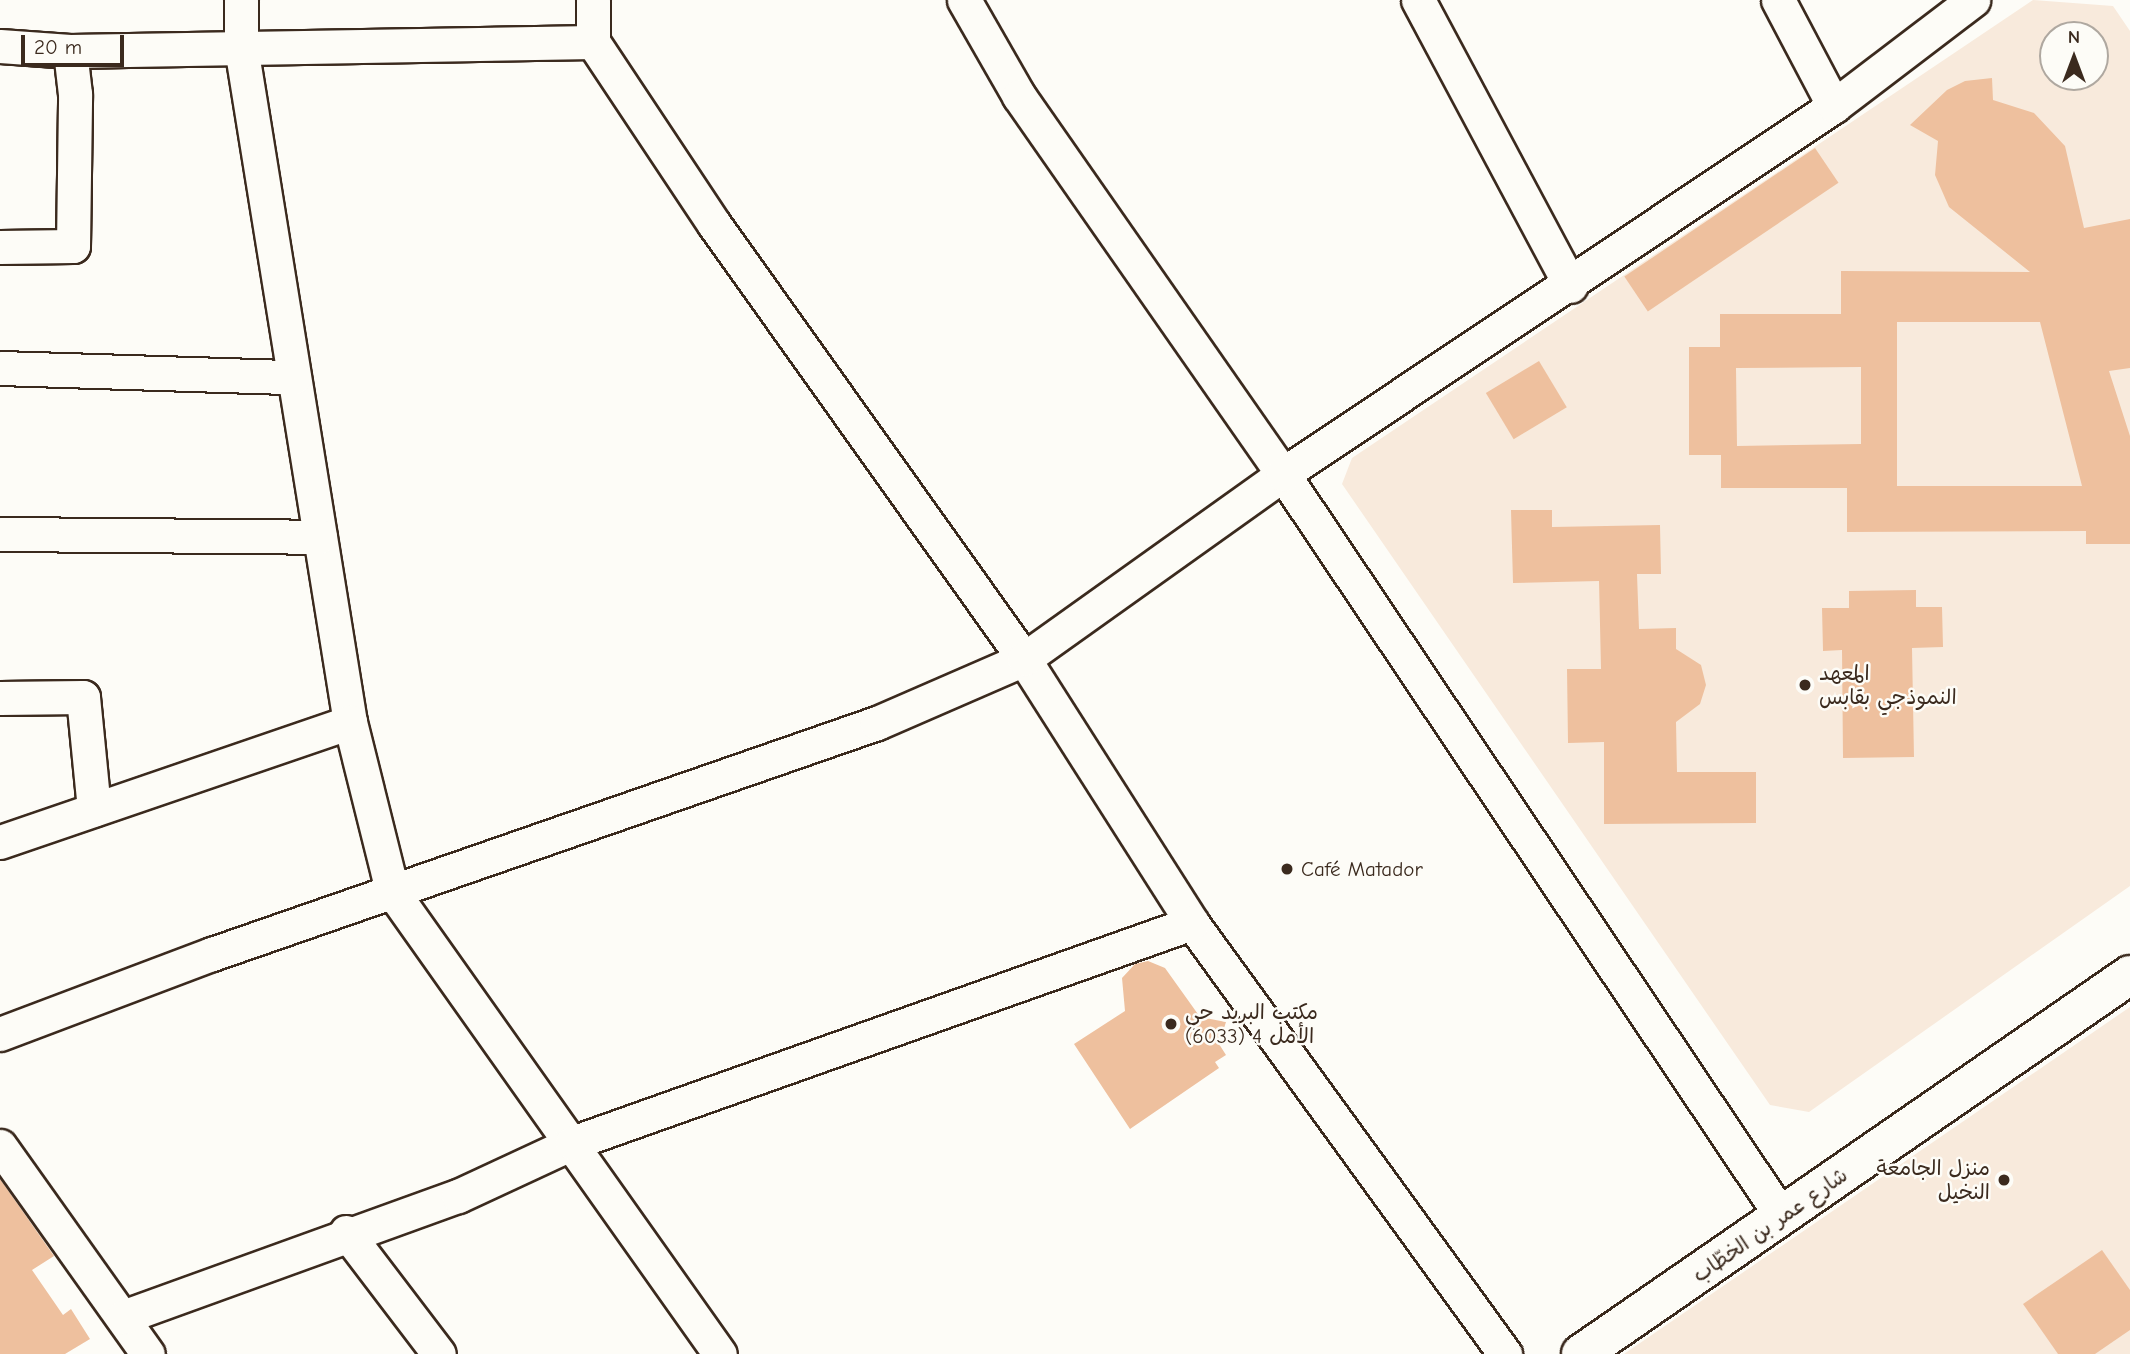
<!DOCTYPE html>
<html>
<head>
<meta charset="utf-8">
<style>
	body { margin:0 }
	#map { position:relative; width:2130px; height:1354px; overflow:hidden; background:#fdfcf7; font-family:"Comic Neue","Playpen Sans Arabic",sans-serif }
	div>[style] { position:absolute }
	.built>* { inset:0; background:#f8eadc }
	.building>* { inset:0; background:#eec09e; transform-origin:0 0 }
	.roads { filter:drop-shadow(2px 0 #3b2a1e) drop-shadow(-2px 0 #3b2a1e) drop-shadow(0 2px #3b2a1e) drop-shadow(0 -2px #3b2a1e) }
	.street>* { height:33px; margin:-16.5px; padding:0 16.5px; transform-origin:16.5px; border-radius:16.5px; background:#fdfcf7 }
	.secondary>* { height:38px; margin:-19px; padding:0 19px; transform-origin:19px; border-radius:19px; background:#fdfcf7 }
	.dots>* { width:19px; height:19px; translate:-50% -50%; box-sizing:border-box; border:4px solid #fdfcf7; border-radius:50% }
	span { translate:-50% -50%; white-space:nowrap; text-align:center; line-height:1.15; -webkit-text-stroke:5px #fdfcf7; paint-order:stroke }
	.poi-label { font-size:21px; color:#3b2a1e }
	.left { translate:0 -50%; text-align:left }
	.right { translate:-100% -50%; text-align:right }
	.street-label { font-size:21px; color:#3b2a1e }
	.north { position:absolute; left:2039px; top:21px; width:70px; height:70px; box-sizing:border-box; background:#fdfcf7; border:2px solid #afa8a0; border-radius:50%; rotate:0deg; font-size:19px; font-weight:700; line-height:28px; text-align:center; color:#3b2a1e }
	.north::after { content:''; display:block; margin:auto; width:24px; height:32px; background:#3b2a1e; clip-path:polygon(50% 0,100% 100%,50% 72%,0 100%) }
	.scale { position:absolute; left:21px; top:35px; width:103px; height:32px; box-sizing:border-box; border:4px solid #3b2a1e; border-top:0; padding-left:9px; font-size:21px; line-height:24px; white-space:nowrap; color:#3b2a1e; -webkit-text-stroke:5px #fdfcf7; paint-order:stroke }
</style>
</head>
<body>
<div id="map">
	<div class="built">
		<i style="clip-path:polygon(evenodd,2033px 0,2113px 6px,2130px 31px,2130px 886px,1809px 1112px,1770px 1105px,1342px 484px,1352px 458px,2033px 0,2053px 35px,2095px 35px,2095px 77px,2053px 77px,2053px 35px)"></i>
		<i style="clip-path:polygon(2130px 1007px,2130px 1354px,1624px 1354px)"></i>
	</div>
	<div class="building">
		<i style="clip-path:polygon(evenodd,1992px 78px,1993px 100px,2034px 113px,2065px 146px,2084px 228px,2130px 219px,2130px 368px,2109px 371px,2130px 436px,2130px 544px,2086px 544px,2086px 531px,1847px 532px,1847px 488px,1721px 488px,1721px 455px,1689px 455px,1689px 347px,1720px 347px,1720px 314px,1841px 314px,1841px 271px,2030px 272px,1949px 207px,1935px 175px,1938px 141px,1910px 125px,1947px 90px,1965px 81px,1992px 78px,1897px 322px,2040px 322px,2082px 486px,1897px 486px,1897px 322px,1992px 78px,1861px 367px,1861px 444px,1737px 446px,1736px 368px,1861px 367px)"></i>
		<i style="left:1815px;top:148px;width:42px;height:230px;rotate:56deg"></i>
		<i style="left:1539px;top:361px;width:54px;height:62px;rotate:59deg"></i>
		<i style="clip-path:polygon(1511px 510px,1552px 510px,1552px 527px,1660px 525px,1661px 574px,1637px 574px,1639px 629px,1676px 628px,1676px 649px,1701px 665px,1706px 685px,1700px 704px,1676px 722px,1677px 772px,1756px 772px,1756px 823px,1604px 824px,1604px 742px,1568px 743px,1567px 669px,1601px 669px,1599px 581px,1513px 583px)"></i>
		<i style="clip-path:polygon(1916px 590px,1916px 607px,1942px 607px,1943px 647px,1912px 648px,1914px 757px,1843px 758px,1842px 650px,1823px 651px,1822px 608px,1849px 608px,1849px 591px)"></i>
		<i style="clip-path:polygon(1148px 961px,1165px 968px,1200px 1017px,1226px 1022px,1219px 1044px,1226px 1055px,1215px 1062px,1219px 1068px,1130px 1129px,1074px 1044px,1125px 1011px,1122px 978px,1135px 964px)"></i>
		<i style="clip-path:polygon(0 1179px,54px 1256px,32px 1270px,63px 1315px,71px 1309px,90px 1339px,65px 1354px,0 1354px)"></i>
		<i style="clip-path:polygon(2102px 1250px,2130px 1290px,2130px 1330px,2095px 1354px,2058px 1354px,2023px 1304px)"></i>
	</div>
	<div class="roads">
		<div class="street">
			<i style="left:241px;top:0;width:47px;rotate:90deg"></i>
			<i style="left:241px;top:47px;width:684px;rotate:80.83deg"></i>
			<i style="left:350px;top:722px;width:174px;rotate:76deg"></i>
			<i style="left:392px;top:891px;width:567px;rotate:54.69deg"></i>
			<i style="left:593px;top:0;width:42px;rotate:90deg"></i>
			<i style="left:593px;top:42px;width:219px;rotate:56.4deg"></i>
			<i style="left:714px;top:224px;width:534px;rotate:54.52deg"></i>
			<i style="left:1024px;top:659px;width:313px;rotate:57.5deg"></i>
			<i style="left:1192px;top:923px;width:533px;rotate:54.01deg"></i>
			<i style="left:964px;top:0;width:111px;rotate:60.2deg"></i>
			<i style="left:1019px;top:96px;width:461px;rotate:55.1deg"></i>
			<i style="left:1283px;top:474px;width:895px;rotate:56.11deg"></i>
			<i style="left:1418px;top:0;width:324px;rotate:61.9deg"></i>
			<i style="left:1778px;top:0;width:120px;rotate:62.2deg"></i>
			<i style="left:0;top:46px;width:70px;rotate:4.1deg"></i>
			<i style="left:70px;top:51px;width:523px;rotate:-0.99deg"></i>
			<i style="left:0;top:247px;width:73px;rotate:-0.8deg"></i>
			<i style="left:73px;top:246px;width:152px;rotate:-89.2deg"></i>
			<i style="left:75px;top:94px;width:43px;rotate:-96.6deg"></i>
			<i style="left:0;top:368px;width:294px;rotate:1.8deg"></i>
			<i style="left:0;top:534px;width:320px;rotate:0.5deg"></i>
			<i style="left:0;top:698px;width:83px;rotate:-0.7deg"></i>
			<i style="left:83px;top:697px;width:113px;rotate:84.4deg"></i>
			<i style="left:0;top:842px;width:370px;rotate:-18.9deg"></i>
			<i style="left:0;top:1034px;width:227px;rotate:-20.7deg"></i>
			<i style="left:212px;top:954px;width:704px;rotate:-19.16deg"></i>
			<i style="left:877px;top:723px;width:160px;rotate:-23.5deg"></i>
			<i style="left:1024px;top:659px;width:318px;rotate:-35.5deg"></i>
			<i style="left:1283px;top:474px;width:663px;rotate:-33.74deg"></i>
			<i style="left:1834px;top:106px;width:175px;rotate:-37.3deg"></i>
			<i style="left:0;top:1146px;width:255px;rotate:54.6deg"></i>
			<i style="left:346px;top:1232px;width:153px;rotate:52.7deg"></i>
			<i style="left:123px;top:1317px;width:356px;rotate:-19.9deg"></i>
			<i style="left:458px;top:1196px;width:126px;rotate:-24.9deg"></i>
			<i style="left:572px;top:1143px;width:658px;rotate:-19.54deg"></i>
		</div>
		<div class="secondary">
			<i style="left:1581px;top:1354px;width:667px;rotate:-34.62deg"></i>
		</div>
	</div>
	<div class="dots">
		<i style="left:1805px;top:685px;background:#3b2a1e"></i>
		<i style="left:1287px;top:869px;background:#3b2a1e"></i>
		<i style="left:1171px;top:1024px;background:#3b2a1e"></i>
		<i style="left:2004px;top:1180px;background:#3b2a1e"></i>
	</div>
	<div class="poi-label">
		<span class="left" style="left:1819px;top:685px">المعهد<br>النموذجي بقابس</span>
		<span class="left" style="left:1301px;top:869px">Café Matador</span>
		<span class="left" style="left:1185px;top:1024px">مكتب البريد حي<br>الأمل 4 (6033)</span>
		<span class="right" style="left:1990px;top:1180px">منزل الجامعة<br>النخيل</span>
	</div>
	<div class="street-label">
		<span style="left:1770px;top:1225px;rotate:-35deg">شارع عمر بن الخطّاب</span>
	</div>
	<div class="north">N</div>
	<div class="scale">20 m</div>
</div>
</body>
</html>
